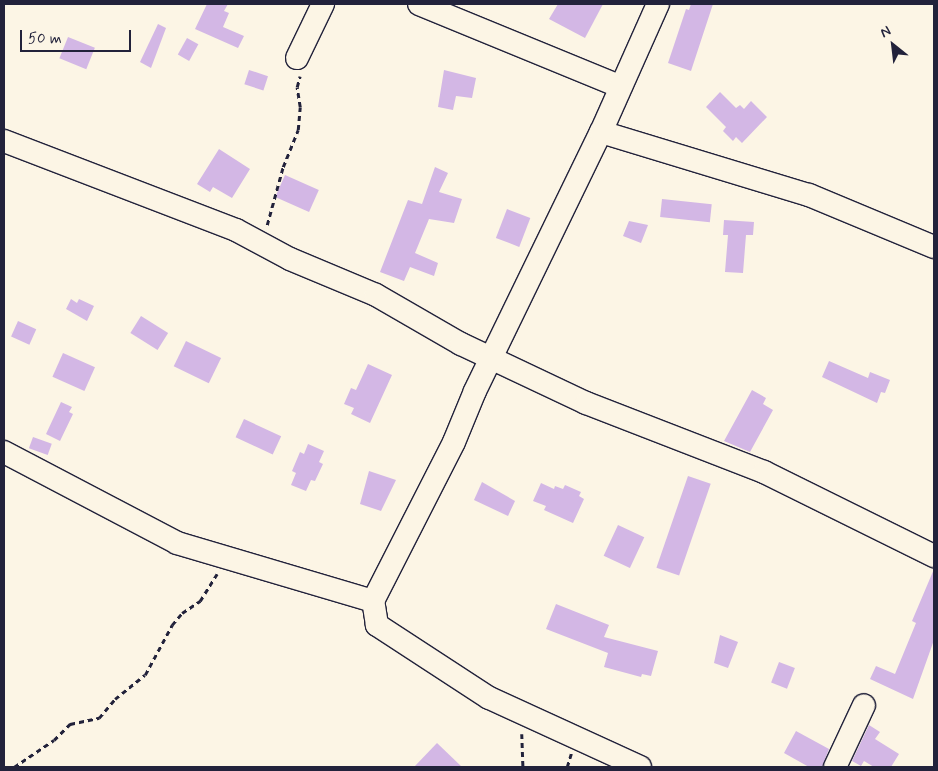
<!DOCTYPE html>
<html>
<head>
<meta charset="utf-8">
<style>
	body { margin:0 }
	#map { position:relative; width:938px; height:771px; overflow:hidden; background:#fcf5e5; font-family:Mynerve,sans-serif }
	div>[style] { position:absolute }
	.building>* { inset:0; background:#d3b7e5; transform-origin:0 0 }
	.path>* { height:2.5px; margin-top:-1.25px; transform-origin:0; background:repeating-linear-gradient(90deg,#22223b 0 5px,transparent 0 9px) }
	.roads { filter:drop-shadow(1px 0 #22223b) drop-shadow(-1px 0 #22223b) drop-shadow(0 1px #22223b) drop-shadow(0 -1px #22223b) }
	.minor>* { height:22px; margin:-11px; padding:0 11px; transform-origin:11px; border-radius:11px; background:#fcf5e5 }
	span { translate:-50% -50%; white-space:nowrap; text-align:center; line-height:1.15; -webkit-text-stroke:5px #fcf5e5; paint-order:stroke }
	.frame { position:absolute; inset:0; border:5px solid #22223b; pointer-events:none }
	.north { position:absolute; left:868px; top:20px; width:50px; height:50px; -webkit-text-stroke:4px #fcf5e5; paint-order:stroke; rotate:331deg; font-size:14px; font-weight:700; line-height:20px; text-align:center; color:#22223b }
	.north::after { content:''; display:block; margin:auto; width:18px; height:22px; background:#22223b; clip-path:polygon(50% 0,100% 100%,50% 72%,0 100%) }
	.scale { position:absolute; left:20px; top:30px; width:111px; height:22px; box-sizing:border-box; border:2px solid #22223b; border-top:0; padding-left:6px; font-size:15px; line-height:18px; white-space:nowrap; color:#22223b; -webkit-text-stroke:4px #fcf5e5; paint-order:stroke }
</style>
</head>
<body>
<div id="map">
	<div class="building">
		<i style="clip-path:polygon(207px 4px,228px 4px,224px 11px,229px 13px,223px 27px,244px 36px,238px 48px,195px 29px)"></i>
		<i style="clip-path:polygon(558px 4px,603px 4px,585px 38px,549px 19px)"></i>
		<i style="clip-path:polygon(691px 4px,713px 4px,691px 71px,668px 63px,686px 9px,689px 10px)"></i>
		<i style="clip-path:polygon(158px 24px,166px 28px,151px 68px,140px 62px)"></i>
		<i style="left:68px;top:37px;width:29px;height:23px;rotate:22deg"></i>
		<i style="left:187px;top:38px;width:13px;height:19px;rotate:29deg"></i>
		<i style="left:249px;top:70px;width:20px;height:15px;rotate:18deg"></i>
		<i style="clip-path:polygon(444px 70px,476px 78px,472px 98px,456px 96px,453px 110px,438px 107px)"></i>
		<i style="clip-path:polygon(720px 92px,736px 108px,740px 105px,744px 109px,751px 101px,767px 117px,742px 143px,736px 137px,733px 141px,723px 131px,726px 127px,706px 107px)"></i>
		<i style="clip-path:polygon(219px 149px,250px 169px,232px 198px,213px 187px,210px 192px,197px 184px)"></i>
		<i style="clip-path:polygon(435px 167px,448px 173px,439px 192px,462px 199px,454px 223px,429px 219px,415px 253px,438px 263px,434px 276px,410px 267px,404px 281px,380px 272px,408px 200px,422px 204px)"></i>
		<i style="left:285px;top:175px;width:37px;height:24px;rotate:24deg"></i>
		<i style="left:662px;top:199px;width:50px;height:18px;rotate:6deg"></i>
		<i style="left:507px;top:209px;width:25px;height:31px;rotate:21deg"></i>
		<i style="clip-path:polygon(724px 220px,754px 222px,753px 235px,746px 235px,743px 273px,725px 272px,728px 235px,723px 235px)"></i>
		<i style="clip-path:polygon(629px 221px,648px 225px,641px 243px,623px 236px)"></i>
		<i style="clip-path:polygon(71px 299px,77px 303px,79px 299px,94px 306px,87px 321px,66px 309px)"></i>
		<i style="left:141px;top:316px;width:32px;height:20px;rotate:32deg"></i>
		<i style="left:18px;top:321px;width:20px;height:17px;rotate:24deg"></i>
		<i style="left:186px;top:341px;width:39px;height:28px;rotate:26deg"></i>
		<i style="left:63px;top:353px;width:35px;height:26px;rotate:24deg"></i>
		<i style="clip-path:polygon(829px 361px,868px 378px,870px 372px,890px 380px,885px 393px,881px 392px,877px 403px,822px 377px)"></i>
		<i style="clip-path:polygon(368px 364px,392px 375px,370px 423px,351px 414px,354px 408px,344px 404px,351px 388px,356px 390px)"></i>
		<i style="clip-path:polygon(752px 390px,766px 398px,763px 404px,773px 410px,750px 452px,724px 441px)"></i>
		<i style="clip-path:polygon(61px 402px,72px 407px,69px 412px,73px 414px,60px 441px,46px 434px)"></i>
		<i style="left:244px;top:419px;width:41px;height:20px;rotate:25deg"></i>
		<i style="left:33px;top:437px;width:20px;height:12px;rotate:20deg"></i>
		<i style="clip-path:polygon(308px 444px,324px 451px,319px 462px,323px 464px,315px 481px,311px 480px,306px 491px,291px 485px,296px 473px,292px 471px,300px 452px,304px 454px)"></i>
		<i style="clip-path:polygon(369px 471px,396px 480px,381px 511px,360px 504px)"></i>
		<i style="left:688px;top:476px;width:24px;height:97px;rotate:19deg"></i>
		<i style="clip-path:polygon(482px 482px,515px 501px,508px 516px,474px 500px)"></i>
		<i style="clip-path:polygon(541px 483px,554px 489px,555px 486px,563px 489px,565px 485px,581px 492px,579px 496px,584px 499px,573px 523px,544px 510px,546px 506px,533px 501px)"></i>
		<i style="left:618px;top:525px;width:29px;height:34px;rotate:25deg"></i>
		<i style="clip-path:polygon(934px 569px,934px 640px,913px 699px,870px 679px,876px 666px,895px 674px,916px 623px,912px 621px)"></i>
		<i style="clip-path:polygon(556px 604px,609px 625px,604px 637px,658px 651px,651px 676px,642px 674px,641px 677px,604px 667px,608px 653px,546px 629px)"></i>
		<i style="clip-path:polygon(720px 635px,738px 642px,728px 668px,714px 663px)"></i>
		<i style="left:779px;top:662px;width:17px;height:22px;rotate:21deg"></i>
		<i style="clip-path:polygon(869px 725px,880px 732px,875px 739px,899px 754px,891px 767px,874px 767px,864px 761px,861px 766px,852px 761px)"></i>
		<i style="clip-path:polygon(796px 731px,829px 749px,822px 767px,809px 767px,784px 753px)"></i>
		<i style="clip-path:polygon(437px 743px,462px 767px,414px 767px)"></i>
	</div>
	<div class="path">
		<i style="left:267px;top:225px;width:60px;rotate:-74.6deg"></i>
		<i style="left:283px;top:167px;width:40px;rotate:-68deg"></i>
		<i style="left:298px;top:130px;width:23px;rotate:-85deg"></i>
		<i style="left:300px;top:107px;width:20px;rotate:-99deg"></i>
		<i style="left:297px;top:87px;width:11px;rotate:-75deg"></i>
		<i style="left:522px;top:734px;width:33px;rotate:88deg"></i>
		<i style="left:14px;top:767px;width:48px;rotate:-34deg"></i>
		<i style="left:54px;top:740px;width:23px;rotate:-45deg"></i>
		<i style="left:70px;top:724px;width:30px;rotate:-12deg"></i>
		<i style="left:99px;top:718px;width:25px;rotate:-50deg"></i>
		<i style="left:115px;top:699px;width:38px;rotate:-39deg"></i>
		<i style="left:145px;top:675px;width:57px;rotate:-61.6deg"></i>
		<i style="left:172px;top:625px;width:16px;rotate:-50deg"></i>
		<i style="left:182px;top:613px;width:22px;rotate:-34deg"></i>
		<i style="left:200px;top:601px;width:32px;rotate:-58deg"></i>
		<i style="left:567px;top:767px;width:14px;rotate:-73deg"></i>
	</div>
	<div class="roads">
		<div class="minor">
			<i style="left:419px;top:4px;width:218px;rotate:22.3deg"></i>
			<i style="left:297px;top:58px;width:60px;rotate:-64.3deg"></i>
			<i style="left:601px;top:132px;width:217px;rotate:16.9deg"></i>
			<i style="left:809px;top:195px;width:135px;rotate:22.6deg"></i>
			<i style="left:4px;top:141px;width:248px;rotate:21deg"></i>
			<i style="left:236px;top:230px;width:61px;rotate:28.2deg"></i>
			<i style="left:290px;top:259px;width:93px;rotate:22.7deg"></i>
			<i style="left:376px;top:295px;width:98px;rotate:30deg"></i>
			<i style="left:461px;top:344px;width:138px;rotate:25.3deg"></i>
			<i style="left:586px;top:403px;width:191px;rotate:21.2deg"></i>
			<i style="left:764px;top:472px;width:190px;rotate:26.3deg"></i>
			<i style="left:4px;top:452px;width:195px;rotate:27.7deg"></i>
			<i style="left:177px;top:543px;width:204px;rotate:16.5deg"></i>
			<i style="left:640px;top:767px;width:166px;rotate:-155.4deg"></i>
			<i style="left:489px;top:698px;width:134px;rotate:-146.9deg"></i>
			<i style="left:377px;top:625px;width:24px;rotate:-99deg"></i>
			<i style="left:373px;top:601px;width:178px;rotate:-63deg"></i>
			<i style="left:454px;top:442px;width:55px;rotate:-67.6deg"></i>
			<i style="left:475px;top:391px;width:288px;rotate:-64.1deg"></i>
			<i style="left:601px;top:132px;width:140px;rotate:-66deg"></i>
			<i style="left:835px;top:767px;width:68px;rotate:-64.9deg"></i>
		</div>
	</div>
	<div class="frame"></div>
	<div class="north">N</div>
	<div class="scale">50 m</div>
</div>
</body>
</html>
